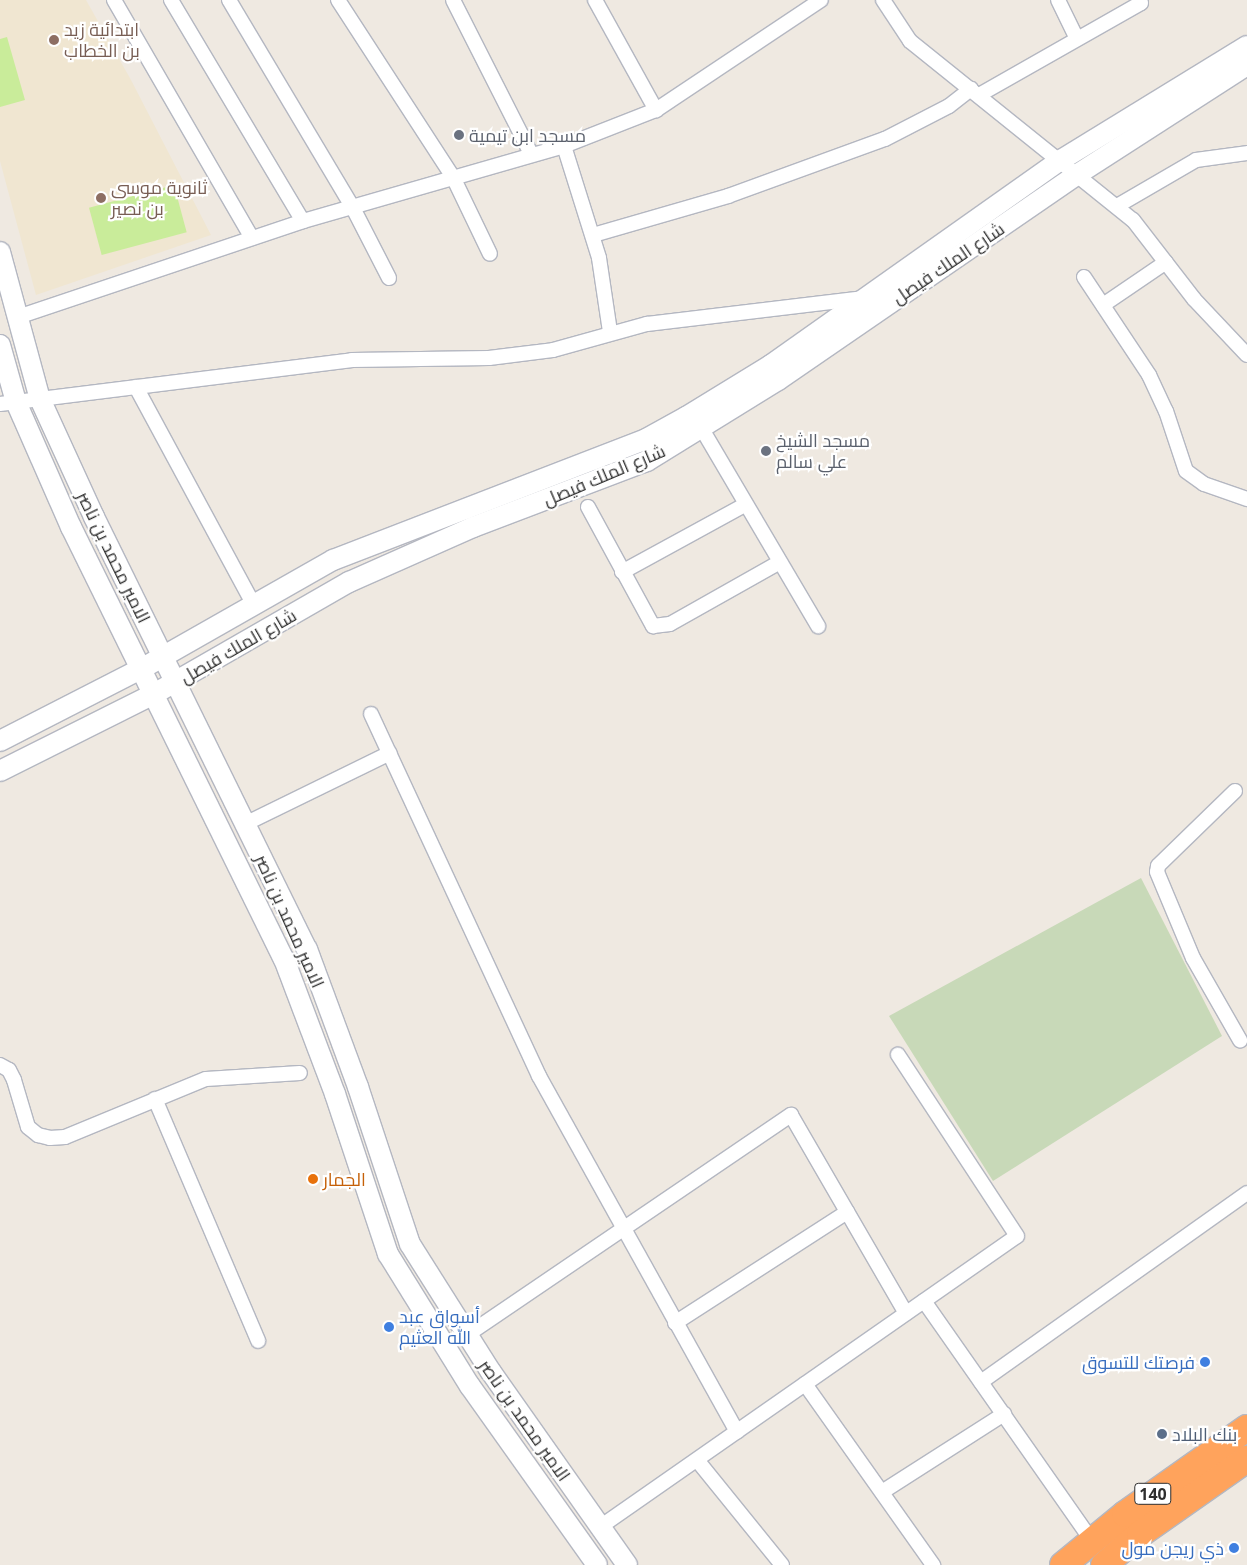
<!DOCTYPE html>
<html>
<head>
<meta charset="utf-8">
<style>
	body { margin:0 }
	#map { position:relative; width:1247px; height:1565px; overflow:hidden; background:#efe9e1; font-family:"Open Sans",Cairo,sans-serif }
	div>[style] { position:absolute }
	.education>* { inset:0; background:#f0e6d1 }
	.cemetery>* { inset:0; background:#c8d9b8 }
	.pitch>* { inset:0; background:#c9ec9a; transform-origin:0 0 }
	.roads { filter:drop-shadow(1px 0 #b4b7c1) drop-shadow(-1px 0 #b4b7c1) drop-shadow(0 1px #b4b7c1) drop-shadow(0 -1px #b4b7c1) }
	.street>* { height:14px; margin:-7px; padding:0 7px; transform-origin:7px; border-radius:7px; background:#fff }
	.secondary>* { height:20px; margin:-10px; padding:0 10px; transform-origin:10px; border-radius:10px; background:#fff }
	.highway>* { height:26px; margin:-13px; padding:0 13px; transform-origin:13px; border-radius:13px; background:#ffa35c }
	.dots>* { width:14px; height:14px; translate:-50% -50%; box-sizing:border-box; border:2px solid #fff; border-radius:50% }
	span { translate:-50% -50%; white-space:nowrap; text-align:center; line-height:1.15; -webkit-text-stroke:4.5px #fff; paint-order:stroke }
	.shield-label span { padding:1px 4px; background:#fff; border:1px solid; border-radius:4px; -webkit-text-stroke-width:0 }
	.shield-label { font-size:16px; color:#2e2e2e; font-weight:700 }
	.education-label { font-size:18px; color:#785e54 }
	.left { translate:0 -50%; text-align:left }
	.worship-label { font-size:18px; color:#5b616d }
	.street-label { font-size:18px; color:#2e2e2e }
	.food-label { font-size:18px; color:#c56008 }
	.shop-label { font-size:18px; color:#366cbe }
	.right { translate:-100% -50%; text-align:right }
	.service-label { font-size:18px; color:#4e5e75 }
</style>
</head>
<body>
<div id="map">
	<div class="education">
		<i style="clip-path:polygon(0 0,86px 0,131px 80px,211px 235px,36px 295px,0 161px)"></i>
	</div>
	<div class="cemetery">
		<i style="clip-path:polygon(1141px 878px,1222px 1036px,993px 1181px,889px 1016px)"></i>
	</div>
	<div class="pitch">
		<i style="clip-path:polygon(7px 37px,25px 100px,0 107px,0 39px)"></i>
		<i style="left:174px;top:185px;width:49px;height:88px;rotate:75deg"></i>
	</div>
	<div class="roads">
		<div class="street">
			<i style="left:114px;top:0;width:275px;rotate:59.9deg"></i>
			<i style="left:171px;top:0;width:257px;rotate:59.2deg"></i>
			<i style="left:229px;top:0;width:240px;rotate:59.2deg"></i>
			<i style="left:352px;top:206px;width:81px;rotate:62.8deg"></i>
			<i style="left:338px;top:0;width:211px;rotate:57deg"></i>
			<i style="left:453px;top:177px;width:85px;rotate:64.3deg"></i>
			<i style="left:453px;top:0;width:173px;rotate:63.1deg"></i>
			<i style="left:595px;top:0;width:126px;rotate:61deg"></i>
			<i style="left:883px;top:0;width:49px;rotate:56.6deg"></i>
			<i style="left:910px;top:41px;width:286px;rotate:38.8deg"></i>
			<i style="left:1133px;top:220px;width:100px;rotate:52.3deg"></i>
			<i style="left:1194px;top:299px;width:77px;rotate:46.6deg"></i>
			<i style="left:1058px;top:0;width:43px;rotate:64deg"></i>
			<i style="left:979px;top:95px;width:186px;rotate:-29.6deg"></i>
			<i style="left:1141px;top:3px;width:3px;rotate:-108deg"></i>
			<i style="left:564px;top:146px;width:117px;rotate:72.6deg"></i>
			<i style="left:599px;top:258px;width:75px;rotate:81.5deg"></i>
			<i style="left:1117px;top:206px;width:91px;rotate:-30.2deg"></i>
			<i style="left:1196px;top:160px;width:51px;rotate:-7.8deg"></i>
			<i style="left:593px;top:235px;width:141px;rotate:-16.1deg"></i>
			<i style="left:728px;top:196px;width:167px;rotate:-20deg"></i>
			<i style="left:885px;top:139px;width:72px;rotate:-27.3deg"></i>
			<i style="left:949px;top:106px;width:28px;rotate:-38deg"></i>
			<i style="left:1084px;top:277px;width:118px;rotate:56.4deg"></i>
			<i style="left:1149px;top:375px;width:40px;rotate:65deg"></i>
			<i style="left:1166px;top:411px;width:63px;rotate:71.6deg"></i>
			<i style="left:1186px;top:471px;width:22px;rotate:36deg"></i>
			<i style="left:1204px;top:484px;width:46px;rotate:19.2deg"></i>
			<i style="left:1103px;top:305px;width:76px;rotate:-34.3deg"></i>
			<i style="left:18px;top:317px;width:301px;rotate:-18.6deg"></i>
			<i style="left:303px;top:221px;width:272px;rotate:-16deg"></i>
			<i style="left:564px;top:146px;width:99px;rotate:-21.4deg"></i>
			<i style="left:656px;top:110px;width:198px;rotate:-33.7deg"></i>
			<i style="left:136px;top:387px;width:248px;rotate:61.6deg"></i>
			<i style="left:0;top:404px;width:355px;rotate:-7.1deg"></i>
			<i style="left:352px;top:360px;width:137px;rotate:-0.8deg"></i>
			<i style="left:489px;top:358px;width:64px;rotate:-7.1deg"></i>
			<i style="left:553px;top:350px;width:98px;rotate:-15.5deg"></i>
			<i style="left:647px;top:324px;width:219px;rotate:-6.8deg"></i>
			<i style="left:702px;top:429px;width:229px;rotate:59.5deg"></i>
			<i style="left:588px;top:507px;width:136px;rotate:61.4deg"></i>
			<i style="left:653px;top:626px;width:17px;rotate:-7deg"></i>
			<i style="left:670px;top:624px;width:126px;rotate:-29.4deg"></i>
			<i style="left:622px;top:572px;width:141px;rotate:-28.7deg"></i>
			<i style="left:371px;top:714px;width:399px;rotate:65.1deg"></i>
			<i style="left:539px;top:1076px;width:407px;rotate:60.9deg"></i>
			<i style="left:1235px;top:791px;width:107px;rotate:135.8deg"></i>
			<i style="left:1158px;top:866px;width:6px;rotate:99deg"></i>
			<i style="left:1157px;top:872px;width:93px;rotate:67.3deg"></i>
			<i style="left:1193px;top:958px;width:95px;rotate:60.2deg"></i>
			<i style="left:245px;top:824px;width:161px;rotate:-26.1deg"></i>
			<i style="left:0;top:1065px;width:10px;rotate:29deg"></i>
			<i style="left:9px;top:1070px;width:11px;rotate:63deg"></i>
			<i style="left:14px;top:1080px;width:49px;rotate:73.4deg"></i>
			<i style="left:28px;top:1127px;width:13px;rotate:39deg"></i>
			<i style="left:38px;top:1135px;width:12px;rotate:14deg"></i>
			<i style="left:50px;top:1138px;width:15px;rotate:-4deg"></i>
			<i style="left:65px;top:1137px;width:152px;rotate:-22.4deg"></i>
			<i style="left:206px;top:1079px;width:94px;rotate:-3.7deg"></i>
			<i style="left:155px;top:1099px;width:263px;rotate:66.9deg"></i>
			<i style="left:924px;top:1301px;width:293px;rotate:55deg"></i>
			<i style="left:675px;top:1323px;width:205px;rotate:-32.8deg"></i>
			<i style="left:467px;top:1335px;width:392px;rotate:-34.2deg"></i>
			<i style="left:791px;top:1115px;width:229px;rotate:59.9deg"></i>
			<i style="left:981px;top:1382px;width:326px;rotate:-35.4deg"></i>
			<i style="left:805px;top:1384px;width:222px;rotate:54.7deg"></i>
			<i style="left:697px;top:1460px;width:135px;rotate:51deg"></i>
			<i style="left:882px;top:1492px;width:145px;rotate:-32.6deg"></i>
			<i style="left:600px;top:1527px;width:508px;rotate:-34.91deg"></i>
			<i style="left:1017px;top:1236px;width:217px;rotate:-123.3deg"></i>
		</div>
		<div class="secondary">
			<i style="left:0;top:252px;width:152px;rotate:74.8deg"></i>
			<i style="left:40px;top:399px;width:130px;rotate:65.4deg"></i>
			<i style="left:94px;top:517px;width:482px;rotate:63.8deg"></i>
			<i style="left:307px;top:949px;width:147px;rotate:69.7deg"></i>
			<i style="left:358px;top:1087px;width:165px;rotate:71.7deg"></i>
			<i style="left:410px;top:1244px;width:151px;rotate:57.7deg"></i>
			<i style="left:491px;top:1372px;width:236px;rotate:54.8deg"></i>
			<i style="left:0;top:345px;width:59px;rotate:74.3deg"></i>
			<i style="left:16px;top:402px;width:137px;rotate:66.3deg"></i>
			<i style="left:71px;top:527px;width:482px;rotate:63.8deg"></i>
			<i style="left:284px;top:959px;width:144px;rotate:69.3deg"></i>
			<i style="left:335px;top:1094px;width:169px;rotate:71.7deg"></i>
			<i style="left:388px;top:1254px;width:155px;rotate:58.2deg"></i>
			<i style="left:470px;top:1386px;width:219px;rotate:54.6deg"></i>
			<i style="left:0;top:741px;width:158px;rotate:-27.1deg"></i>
			<i style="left:141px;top:669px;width:221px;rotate:-29.6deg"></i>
			<i style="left:333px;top:560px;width:336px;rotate:-21.1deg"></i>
			<i style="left:646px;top:439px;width:46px;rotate:-28.8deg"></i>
			<i style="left:686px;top:417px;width:100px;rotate:-31.5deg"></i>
			<i style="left:771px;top:365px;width:355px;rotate:-35.3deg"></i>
			<i style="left:1061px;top:160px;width:218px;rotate:-31.5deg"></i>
			<i style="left:0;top:771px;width:172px;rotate:-26.6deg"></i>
			<i style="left:154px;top:694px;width:225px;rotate:-29.9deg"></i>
			<i style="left:349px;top:582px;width:136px;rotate:-23.9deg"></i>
			<i style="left:473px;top:527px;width:186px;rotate:-20.8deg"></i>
			<i style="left:647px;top:461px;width:154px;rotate:-31.7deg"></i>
			<i style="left:778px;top:380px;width:364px;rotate:-34.5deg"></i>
			<i style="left:1078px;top:174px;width:201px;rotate:-32.8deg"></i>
		</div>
		<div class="highway">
			<i style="left:1063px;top:1565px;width:80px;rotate:-39.4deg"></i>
			<i style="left:1125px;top:1514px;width:149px;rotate:-35.2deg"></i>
			<i style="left:1104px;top:1565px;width:48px;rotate:-40.7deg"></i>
			<i style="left:1140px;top:1534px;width:131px;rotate:-35deg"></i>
		</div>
	</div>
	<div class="dots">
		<i style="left:54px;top:40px;background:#8d6e63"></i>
		<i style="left:459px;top:135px;background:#6b7280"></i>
		<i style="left:101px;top:198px;background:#8d6e63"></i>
		<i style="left:766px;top:451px;background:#6b7280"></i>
		<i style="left:313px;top:1179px;background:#e8710a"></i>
		<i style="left:389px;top:1327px;background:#3f7fe0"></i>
		<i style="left:1205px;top:1362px;background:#3f7fe0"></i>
		<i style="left:1162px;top:1434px;background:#5c6f8a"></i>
		<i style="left:1234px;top:1548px;background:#3f7fe0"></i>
	</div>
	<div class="shield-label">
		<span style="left:1153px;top:1494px">140</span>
	</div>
	<div class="education-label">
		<span class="left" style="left:64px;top:40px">ابتدائية زيد<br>بن الخطاب</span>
		<span class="left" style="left:111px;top:198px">ثانوية موسى<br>بن نصير</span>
	</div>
	<div class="worship-label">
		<span class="left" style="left:469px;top:135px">مسجد ابن تيمية</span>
		<span class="left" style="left:776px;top:451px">مسجد الشيخ<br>علي سالم</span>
	</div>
	<div class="street-label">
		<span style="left:948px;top:263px;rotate:-34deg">شارع الملك فيصل</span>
		<span style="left:604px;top:475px;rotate:-23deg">شارع الملك فيصل</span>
		<span style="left:114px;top:557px;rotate:64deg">الامير محمد بن ناصر</span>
		<span style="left:238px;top:646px;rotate:-30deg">شارع الملك فيصل</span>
		<span style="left:290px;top:921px;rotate:66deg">الامير محمد بن ناصر</span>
		<span style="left:525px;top:1420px;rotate:55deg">الامير محمد بن ناصر</span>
	</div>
	<div class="food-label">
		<span class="left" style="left:323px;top:1179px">الجمار</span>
	</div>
	<div class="shop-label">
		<span class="left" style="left:399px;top:1327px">أسواق عبد<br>الله العثيم</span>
		<span class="right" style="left:1195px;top:1362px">فرصتك للتسوق</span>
		<span class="right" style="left:1224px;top:1548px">ذي ريجن مول</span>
	</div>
	<div class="service-label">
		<span class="left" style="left:1172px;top:1434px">بنك البلاد</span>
	</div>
</div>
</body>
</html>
